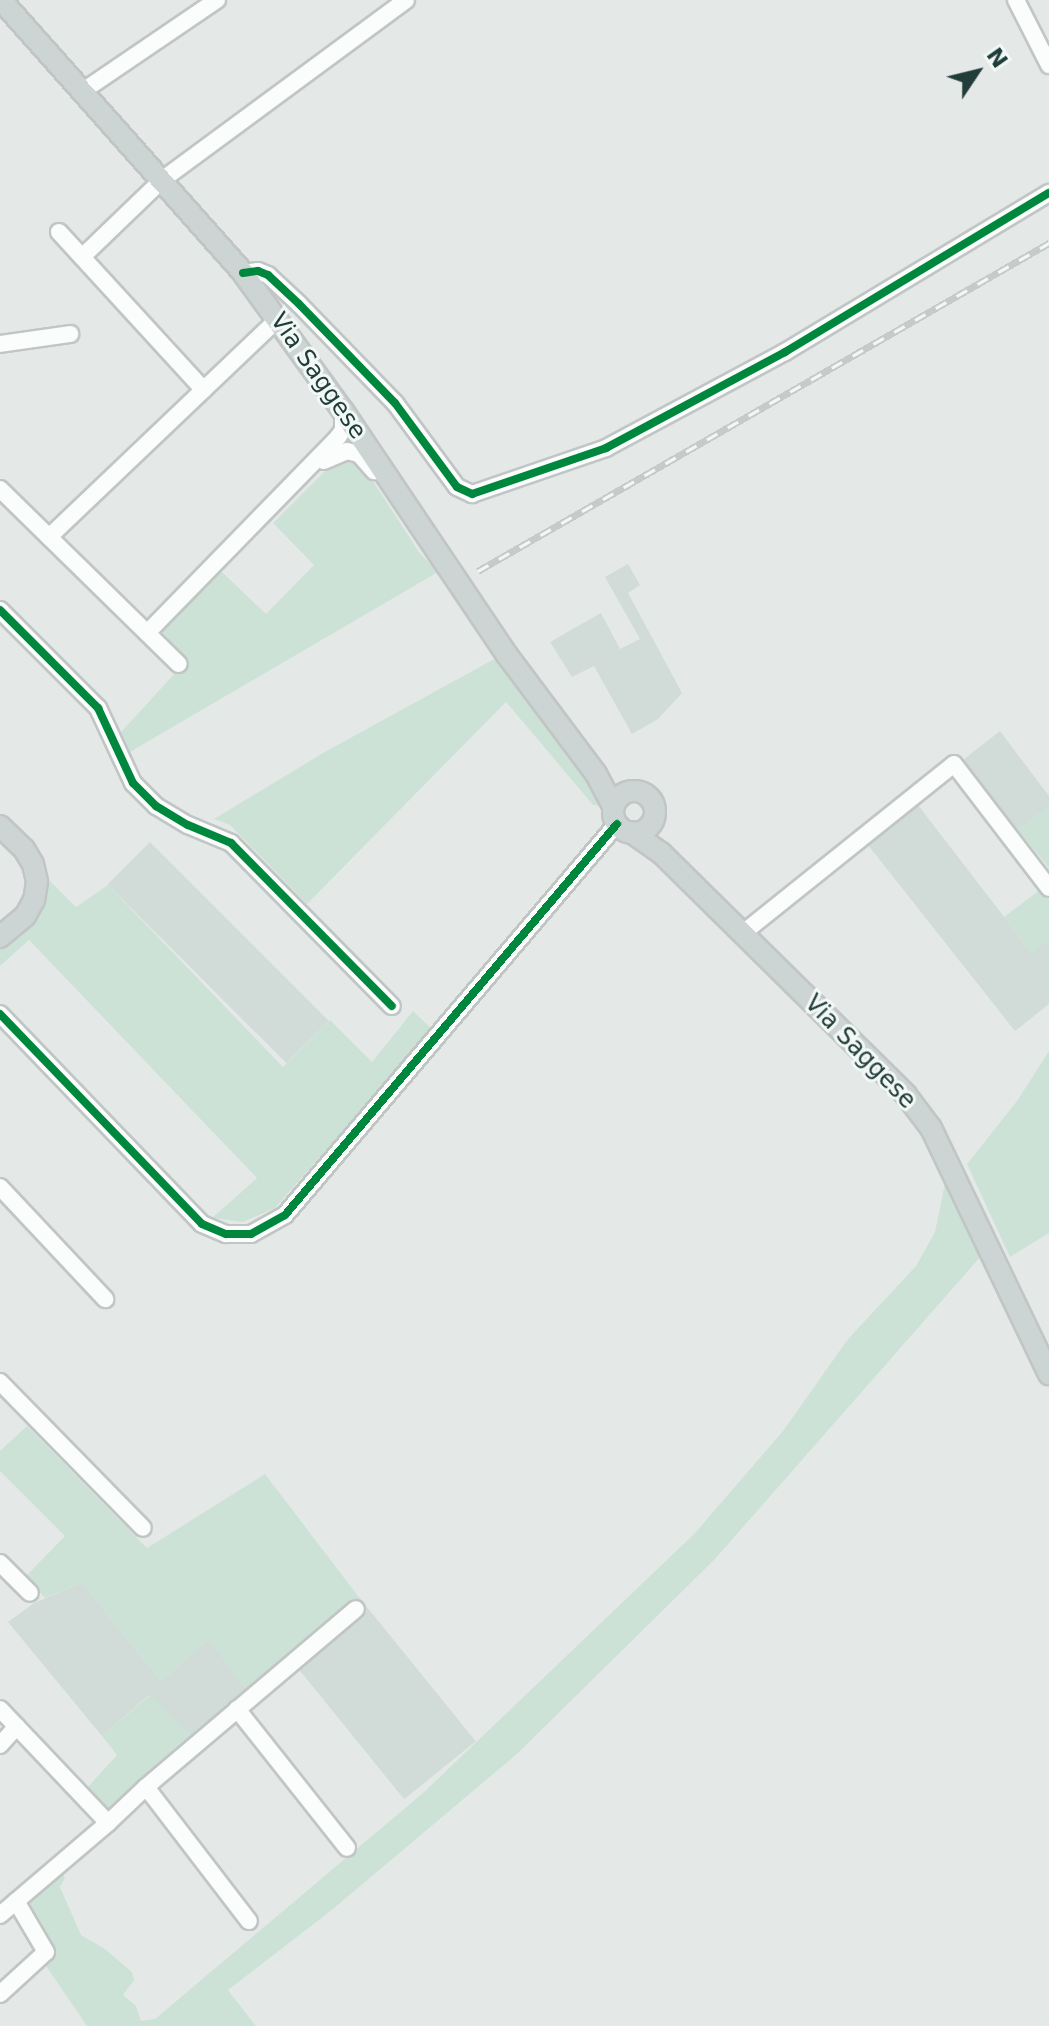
<!DOCTYPE html>
<html>
<head>
<meta charset="utf-8">
<style>
	body { margin:0 }
	#map { position:relative; width:1049px; height:2026px; overflow:hidden; background:#e4e9e8; font-family:"DejaVu Sans",sans-serif }
	div>[style] { position:absolute }
	.built>* { inset:0; background:#d1dbd8; transform-origin:0 0 }
	.green>* { inset:0; background:#cde2d7 }
	.roads { filter:drop-shadow(2px 0 #c1c6c5) drop-shadow(-2px 0 #c1c6c5) drop-shadow(0 2px #c1c6c5) drop-shadow(0 -2px #c1c6c5) }
	.minor>* { height:16px; margin:-8px; padding:0 8px; transform-origin:8px; border-radius:8px; background:#fbfcfc }
	.major>* { height:20px; margin:-10px; padding:0 10px; transform-origin:10px; border-radius:10px; background:#cdd5d4 }
	.major>.ring { margin:-10px; padding:0; box-sizing:content-box; background:none; border:20px solid #cdd5d4; border-radius:50% }
	.rail>* { height:7px; margin-top:-3.5px; transform-origin:0; background:repeating-linear-gradient(90deg,#f2f8f6 0 12px,#c7caca 0 24px); box-sizing:border-box; border-block:2px solid #c7caca }
	.cycleway>* { height:8px; margin:-4px; padding:0 4px; transform-origin:4px; border-radius:4px; background:#00873e }
	span { translate:-50% -50%; white-space:nowrap; text-align:center; line-height:1.15; -webkit-text-stroke:6px #f2f8f6; paint-order:stroke }
	.street-label { font-size:24px; color:#213d3a }
	.north { position:absolute; left:937px; top:32px; width:80px; height:80px; -webkit-text-stroke:6px #f2f8f6; paint-order:stroke; rotate:55deg; font-size:22px; font-weight:700; line-height:32px; text-align:center; color:#213d3a }
	.north::after { content:''; display:block; margin:auto; width:28px; height:36px; background:#213d3a; clip-path:polygon(50% 0,100% 100%,50% 72%,0 100%) }
</style>
</head>
<body>
<div id="map">
	<div class="built">
		<i style="clip-path:polygon(628px 564px,640px 585px,628px 593px,682px 693px,658px 719px,632px 734px,594px 666px,572px 677px,550px 642px,601px 613px,620px 649px,640px 639px,605px 577px)"></i>
		<i style="clip-path:polygon(1000px 731px,1049px 796px,1049px 807px,1018px 830px,963px 760px)"></i>
		<i style="clip-path:polygon(918px 805px,1031px 952px,1049px 940px,1049px 1004px,1015px 1031px,868px 845px)"></i>
		<i style="left:150px;top:842px;width:253px;height:60px;rotate:45deg"></i>
		<i style="clip-path:polygon(82px 1583px,161px 1681px,209px 1639px,247px 1691px,192px 1738px,149px 1695px,102px 1736px,8px 1622px,34px 1603px)"></i>
		<i style="left:358px;top:1596px;width:187px;height:92px;rotate:51deg"></i>
	</div>
	<div class="green">
		<i style="clip-path:polygon(350px 457px,363px 466px,419px 552px,438px 572px,130px 752px,121px 732px,188px 659px,161px 631px,220px 570px,266px 614px,314px 565px,273px 523px,331px 465px)"></i>
		<i style="clip-path:polygon(496px 658px,600px 794px,605px 807px,593px 805px,506px 702px,307px 904px,230px 825px,214px 819px,323px 753px)"></i>
		<i style="clip-path:polygon(1049px 807px,1049px 868px,1018px 830px)"></i>
		<i style="clip-path:polygon(46px 877px,76px 907px,108px 885px,283px 1067px,330px 1020px,372px 1062px,413px 1011px,432px 1029px,275px 1208px,243px 1222px,212px 1218px,257px 1178px,29px 940px,0 966px,0 947px,22px 934px,38px 914px,46px 891px)"></i>
		<i style="clip-path:polygon(1041px 889px,1049px 899px,1049px 940px,1032px 953px,1004px 917px)"></i>
		<i style="clip-path:polygon(1049px 1051px,1049px 1233px,1010px 1257px,967px 1164px,1017px 1101px)"></i>
		<i style="clip-path:polygon(946px 1178px,982px 1255px,715px 1559px,517px 1754px,333px 1909px,228px 1990px,256px 2026px,87px 2026px,44px 1963px,56px 1951px,26px 1903px,62px 1872px,65px 1878px,60px 1887px,81px 1935px,105px 1949px,132px 1972px,134px 1980px,123px 1995px,136px 2006px,141px 2021px,155px 2019px,423px 1793px,695px 1533px,783px 1431px,848px 1339px,916px 1266px,935px 1232px)"></i>
		<i style="clip-path:polygon(27px 1426px,147px 1548px,265px 1474px,358px 1596px,247px 1691px,209px 1640px,161px 1681px,82px 1583px,45px 1598px,25px 1577px,65px 1536px,0 1471px,0 1451px)"></i>
		<i style="clip-path:polygon(150px 1695px,192px 1738px,107px 1812px,86px 1789px,117px 1755px,102px 1736px)"></i>
	</div>
	<div class="roads">
		<div class="minor">
			<i style="left:1016px;top:0;width:73px;rotate:63.1deg"></i>
			<i style="left:83px;top:91px;width:162px;rotate:-34.2deg"></i>
			<i style="left:59px;top:232px;width:214px;rotate:47.5deg"></i>
			<i style="left:82px;top:257px;width:111px;rotate:-43.9deg"></i>
			<i style="left:162px;top:180px;width:303px;rotate:-36.4deg"></i>
			<i style="left:243px;top:273px;width:15px;rotate:-8deg"></i>
			<i style="left:258px;top:271px;width:11px;rotate:22deg"></i>
			<i style="left:268px;top:275px;width:42px;rotate:43.1deg"></i>
			<i style="left:299px;top:304px;width:138px;rotate:45.9deg"></i>
			<i style="left:395px;top:403px;width:104px;rotate:53.6deg"></i>
			<i style="left:457px;top:487px;width:17px;rotate:25deg"></i>
			<i style="left:472px;top:494px;width:142px;rotate:-18.9deg"></i>
			<i style="left:606px;top:448px;width:203px;rotate:-28.2deg"></i>
			<i style="left:785px;top:352px;width:308px;rotate:-31.1deg"></i>
			<i style="left:0;top:344px;width:71px;rotate:-8.1deg"></i>
			<i style="left:324px;top:461px;width:25px;rotate:-23deg"></i>
			<i style="left:347px;top:451px;width:12px;rotate:14deg"></i>
			<i style="left:359px;top:454px;width:23px;rotate:49deg"></i>
			<i style="left:0;top:489px;width:250px;rotate:44.4deg"></i>
			<i style="left:49px;top:537px;width:316px;rotate:-43.6deg"></i>
			<i style="left:0;top:610px;width:139px;rotate:45deg"></i>
			<i style="left:98px;top:708px;width:83px;rotate:65deg"></i>
			<i style="left:133px;top:783px;width:33px;rotate:45deg"></i>
			<i style="left:156px;top:806px;width:37px;rotate:31deg"></i>
			<i style="left:188px;top:825px;width:47px;rotate:22.7deg"></i>
			<i style="left:231px;top:843px;width:229px;rotate:45.4deg"></i>
			<i style="left:147px;top:633px;width:274px;rotate:-45.7deg"></i>
			<i style="left:338px;top:437px;width:9px;rotate:-54deg"></i>
			<i style="left:343px;top:430px;width:19px;rotate:-90deg"></i>
			<i style="left:743px;top:933px;width:270px;rotate:-38.7deg"></i>
			<i style="left:954px;top:764px;width:156px;rotate:52.5deg"></i>
			<i style="left:0;top:1014px;width:291px;rotate:46.1deg"></i>
			<i style="left:202px;top:1224px;width:26px;rotate:23deg"></i>
			<i style="left:226px;top:1234px;width:25px"></i>
			<i style="left:251px;top:1234px;width:39px;rotate:-29deg"></i>
			<i style="left:285px;top:1215px;width:513px;rotate:-49.67deg"></i>
			<i style="left:0;top:1187px;width:154px;rotate:46.8deg"></i>
			<i style="left:0;top:1382px;width:204px;rotate:45.6deg"></i>
			<i style="left:0;top:1563px;width:42px;rotate:45deg"></i>
			<i style="left:0;top:1709px;width:157px;rotate:46.5deg"></i>
			<i style="left:108px;top:1823px;width:52px;rotate:-43.5deg"></i>
			<i style="left:146px;top:1787px;width:275px;rotate:-40.3deg"></i>
			<i style="left:237px;top:1709px;width:177px;rotate:51.6deg"></i>
			<i style="left:0;top:1745px;width:25px;rotate:-48deg"></i>
			<i style="left:146px;top:1787px;width:169px;rotate:52.5deg"></i>
			<i style="left:0;top:1915px;width:142px;rotate:-40.4deg"></i>
			<i style="left:0;top:1994px;width:62px;rotate:-42.4deg"></i>
			<i style="left:46px;top:1952px;width:59px;rotate:-120.5deg"></i>
		</div>
		<div class="major">
			<i style="left:1px;top:0;width:365px;rotate:48.4deg"></i>
			<i style="left:243px;top:273px;width:170px;rotate:54.1deg"></i>
			<i style="left:343px;top:411px;width:294px;rotate:56.1deg"></i>
			<i style="left:507px;top:655px;width:149px;rotate:53.2deg"></i>
			<i style="left:596px;top:774px;width:38px;rotate:62deg"></i>
			<i class="ring" style="left:613px;top:791px;width:22px;height:22px"></i>
			<i style="left:0;top:826px;width:33px;rotate:44deg"></i>
			<i style="left:24px;top:849px;width:17px;rotate:59deg"></i>
			<i style="left:33px;top:864px;width:18px;rotate:77deg"></i>
			<i style="left:37px;top:882px;width:18px;rotate:99deg"></i>
			<i style="left:34px;top:900px;width:18px;rotate:119deg"></i>
			<i style="left:25px;top:916px;width:33px;rotate:140deg"></i>
			<i style="left:631px;top:832px;width:37px;rotate:35deg"></i>
			<i style="left:661px;top:853px;width:344px;rotate:44.6deg"></i>
			<i style="left:906px;top:1095px;width:41px;rotate:52.9deg"></i>
			<i style="left:931px;top:1128px;width:273px;rotate:64.4deg"></i>
		</div>
	</div>
	<div class="rail">
		<i style="left:478px;top:571px;width:659px;rotate:-29.87deg"></i>
	</div>
	<div class="cycleway">
		<i style="left:243px;top:273px;width:15px;rotate:-8deg"></i>
		<i style="left:258px;top:271px;width:11px;rotate:22deg"></i>
		<i style="left:268px;top:275px;width:42px;rotate:43.1deg"></i>
		<i style="left:299px;top:304px;width:138px;rotate:45.9deg"></i>
		<i style="left:395px;top:403px;width:104px;rotate:53.6deg"></i>
		<i style="left:457px;top:487px;width:17px;rotate:25deg"></i>
		<i style="left:472px;top:494px;width:142px;rotate:-18.9deg"></i>
		<i style="left:606px;top:448px;width:203px;rotate:-28.2deg"></i>
		<i style="left:785px;top:352px;width:308px;rotate:-31.1deg"></i>
		<i style="left:0;top:610px;width:139px;rotate:45deg"></i>
		<i style="left:98px;top:708px;width:83px;rotate:65deg"></i>
		<i style="left:133px;top:783px;width:33px;rotate:45deg"></i>
		<i style="left:156px;top:806px;width:37px;rotate:31deg"></i>
		<i style="left:188px;top:825px;width:47px;rotate:22.7deg"></i>
		<i style="left:231px;top:843px;width:229px;rotate:45.4deg"></i>
		<i style="left:0;top:1014px;width:291px;rotate:46.1deg"></i>
		<i style="left:202px;top:1224px;width:26px;rotate:23deg"></i>
		<i style="left:226px;top:1234px;width:25px"></i>
		<i style="left:251px;top:1234px;width:39px;rotate:-29deg"></i>
		<i style="left:285px;top:1215px;width:513px;rotate:-49.67deg"></i>
	</div>
	<div class="street-label">
		<span style="left:318px;top:376px;rotate:55deg">Via Saggese</span>
		<span style="left:860px;top:1052px;rotate:46deg">Via Saggese</span>
	</div>
	<div class="north">N</div>
</div>
</body>
</html>
